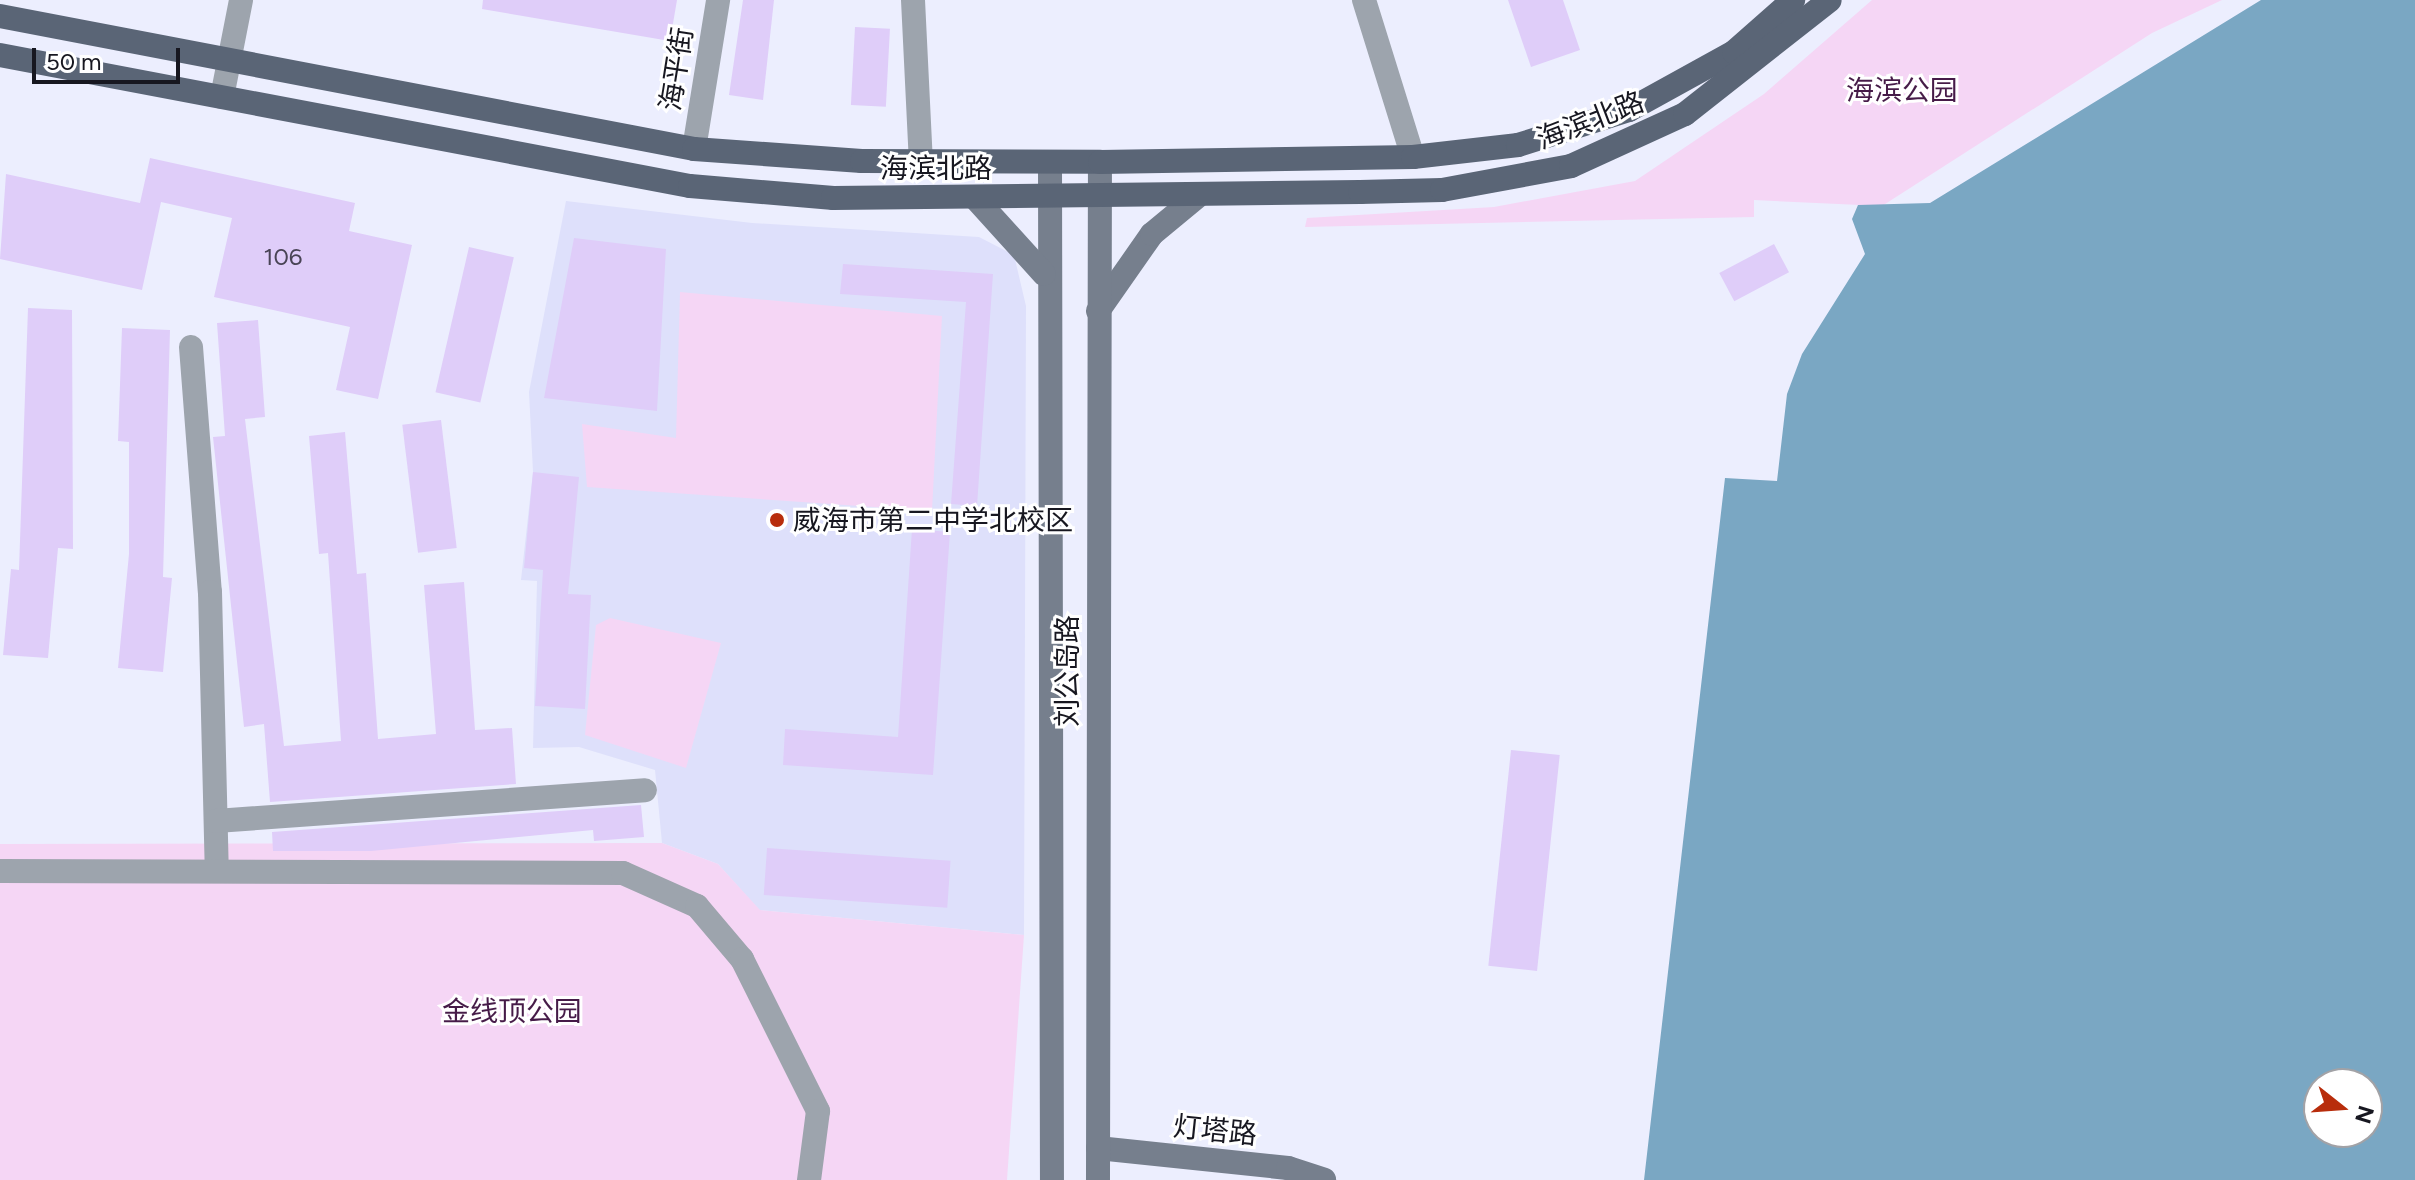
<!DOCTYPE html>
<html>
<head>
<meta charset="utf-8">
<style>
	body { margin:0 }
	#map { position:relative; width:2415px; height:1180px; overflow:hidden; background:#eceefe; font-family:Figtree,"Noto Sans SC",sans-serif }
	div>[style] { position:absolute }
	.built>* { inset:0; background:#dee0fb }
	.green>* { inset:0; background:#f5d6f5 }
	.water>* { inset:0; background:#7aa7c3 }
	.building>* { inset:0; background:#dfcdf9; transform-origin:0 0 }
	.street>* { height:24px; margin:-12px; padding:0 12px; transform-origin:12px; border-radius:12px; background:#9da4ad }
	.secondary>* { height:24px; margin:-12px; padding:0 12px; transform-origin:12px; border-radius:12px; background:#767f8d }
	.primary>* { height:24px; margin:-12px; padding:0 12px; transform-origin:12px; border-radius:12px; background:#5a6576 }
	.dots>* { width:22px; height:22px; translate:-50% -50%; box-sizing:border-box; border:4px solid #fff; border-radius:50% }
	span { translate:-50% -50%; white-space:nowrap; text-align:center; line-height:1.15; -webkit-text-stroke:6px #fff; paint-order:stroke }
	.number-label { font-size:24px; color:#494456 }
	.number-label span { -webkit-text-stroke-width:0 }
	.street-label { font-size:28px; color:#171720 }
	.park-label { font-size:28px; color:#461b48 }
	.poi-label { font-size:28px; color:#171720 }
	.left { translate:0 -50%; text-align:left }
	.north { position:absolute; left:2303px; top:1068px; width:80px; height:80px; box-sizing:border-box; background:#fff; border:2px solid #a2a2a6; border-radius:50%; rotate:107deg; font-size:22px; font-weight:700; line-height:32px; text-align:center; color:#171720 }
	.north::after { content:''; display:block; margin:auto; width:28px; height:36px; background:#b82d0c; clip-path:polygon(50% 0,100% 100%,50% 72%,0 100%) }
	.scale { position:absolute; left:32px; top:48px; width:148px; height:36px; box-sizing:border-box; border:4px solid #171720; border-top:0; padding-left:10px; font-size:24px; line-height:28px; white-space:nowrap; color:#171720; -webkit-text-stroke:6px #fff; paint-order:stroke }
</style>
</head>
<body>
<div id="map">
	<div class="built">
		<i style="clip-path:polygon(566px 201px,752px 223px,979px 237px,1014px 255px,1026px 306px,1024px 935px,759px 910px,718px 864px,662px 843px,655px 770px,579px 747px,533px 748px,537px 581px,521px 580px,533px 472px,529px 392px)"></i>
	</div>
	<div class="green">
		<i style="clip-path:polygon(1872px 0,2222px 0,2152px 33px,1882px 206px,1754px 200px,1754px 217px,1305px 227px,1307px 218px,1494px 207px,1635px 181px,1764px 94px)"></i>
		<i style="clip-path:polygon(680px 292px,942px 316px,932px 511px,587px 487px,582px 424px,676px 438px)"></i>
		<i style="clip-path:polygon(610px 618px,721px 643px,686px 768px,585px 735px,596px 625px)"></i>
		<i style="clip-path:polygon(662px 843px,718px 864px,760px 910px,1024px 935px,1007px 1180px,0 1180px,0 844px)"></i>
	</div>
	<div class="water">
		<i style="clip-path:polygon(evenodd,2261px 0,2415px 0,2415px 1180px,1644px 1180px,1725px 478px,1777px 481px,1787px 394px,1802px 354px,1865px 254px,1852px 219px,1858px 205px,1930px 203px,2261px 0,2319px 1084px,2367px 1084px,2367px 1132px,2319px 1132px,2319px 1084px)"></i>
	</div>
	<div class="building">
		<i style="clip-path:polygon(483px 0,677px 0,670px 41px,482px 9px)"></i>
		<i style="clip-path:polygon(743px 0,774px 0,763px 100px,729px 95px)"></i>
		<i style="clip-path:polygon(1508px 0,1563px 0,1580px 50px,1531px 67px)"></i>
		<i style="left:855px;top:27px;width:35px;height:78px;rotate:3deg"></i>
		<i style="clip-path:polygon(150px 158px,355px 203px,349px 231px,412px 245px,378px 399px,336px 390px,350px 327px,214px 297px,232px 218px,161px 202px,142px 290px,0 259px,6px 174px,140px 203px)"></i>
		<i style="clip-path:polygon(574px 238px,666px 249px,657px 411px,544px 398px)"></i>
		<i style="left:1774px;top:244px;width:32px;height:62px;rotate:62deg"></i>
		<i style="left:469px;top:247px;width:46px;height:149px;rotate:13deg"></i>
		<i style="clip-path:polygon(843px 264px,993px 274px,977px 506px,951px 504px,966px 302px,840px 294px)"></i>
		<i style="clip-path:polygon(28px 308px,72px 310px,73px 549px,58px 548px,48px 658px,3px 655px,11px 569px,19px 570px)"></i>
		<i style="clip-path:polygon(258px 320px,265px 417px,245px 419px,284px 746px,341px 741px,328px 553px,319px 554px,309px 436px,345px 432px,357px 574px,366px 573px,378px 739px,436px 734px,424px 585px,464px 582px,475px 730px,512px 728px,516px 784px,270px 802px,264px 724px,244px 727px,213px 437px,225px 436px,217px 323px)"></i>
		<i style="clip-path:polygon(122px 328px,170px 330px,163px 577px,172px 578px,163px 672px,118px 668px,129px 554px,129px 442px,118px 441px)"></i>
		<i style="left:441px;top:420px;width:129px;height:39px;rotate:83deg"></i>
		<i style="clip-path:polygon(533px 472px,579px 477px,568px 594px,591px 595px,585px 709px,535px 706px,543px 570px,524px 568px)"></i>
		<i style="clip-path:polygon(912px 529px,950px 532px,933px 775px,783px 765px,785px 729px,898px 737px)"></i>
		<i style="left:1511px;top:750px;width:49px;height:217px;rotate:6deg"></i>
		<i style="clip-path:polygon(641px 805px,644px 837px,594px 841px,593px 830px,371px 851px,273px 851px,272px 832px)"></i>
		<i style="left:767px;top:848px;width:184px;height:47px;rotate:4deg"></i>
	</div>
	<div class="street">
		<i style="left:913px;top:0;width:162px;rotate:87.2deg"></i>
		<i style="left:1364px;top:0;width:164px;rotate:72.7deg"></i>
		<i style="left:222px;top:97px;width:99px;rotate:-78.9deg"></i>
		<i style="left:694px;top:149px;width:151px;rotate:-80.8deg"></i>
		<i style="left:191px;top:347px;width:246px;rotate:85.6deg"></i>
		<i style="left:210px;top:592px;width:277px;rotate:88.6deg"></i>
		<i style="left:216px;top:821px;width:430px;rotate:-4.1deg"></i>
		<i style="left:0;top:871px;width:623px;rotate:0.18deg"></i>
		<i style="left:623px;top:873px;width:81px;rotate:24deg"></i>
		<i style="left:697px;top:906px;width:70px;rotate:49.7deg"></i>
		<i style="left:742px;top:959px;width:170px;rotate:63.4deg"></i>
		<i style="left:818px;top:1111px;width:70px;rotate:97.4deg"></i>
	</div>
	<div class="secondary">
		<i style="left:1050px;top:162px;width:1018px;rotate:89.89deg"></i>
		<i style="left:976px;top:199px;width:101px;rotate:47.8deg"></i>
		<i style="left:1098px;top:311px;width:94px;rotate:-55deg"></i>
		<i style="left:1152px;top:234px;width:60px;rotate:-39.6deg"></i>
		<i style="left:1098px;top:1148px;width:191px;rotate:6deg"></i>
		<i style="left:1288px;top:1168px;width:38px;rotate:18deg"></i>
		<i style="left:1098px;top:1180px;width:1018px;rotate:-89.89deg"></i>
	</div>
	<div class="primary">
		<i style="left:0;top:16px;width:707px;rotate:10.85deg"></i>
		<i style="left:694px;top:149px;width:168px;rotate:4.1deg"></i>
		<i style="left:862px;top:161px;width:238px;rotate:0.2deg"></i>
		<i style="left:1100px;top:162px;width:313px;rotate:-0.9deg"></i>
		<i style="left:1413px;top:157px;width:106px;rotate:-6.5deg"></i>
		<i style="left:1518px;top:145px;width:116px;rotate:-17.5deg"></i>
		<i style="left:1629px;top:110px;width:120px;rotate:-28.9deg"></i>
		<i style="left:1734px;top:52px;width:79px;rotate:-41.4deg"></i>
		<i style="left:0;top:55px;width:702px;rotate:10.75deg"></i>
		<i style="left:690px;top:186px;width:144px;rotate:4.8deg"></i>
		<i style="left:833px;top:198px;width:527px;rotate:-0.65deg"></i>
		<i style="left:1360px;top:192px;width:82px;rotate:-1.4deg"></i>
		<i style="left:1442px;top:190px;width:131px;rotate:-10.5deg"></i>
		<i style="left:1571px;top:166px;width:125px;rotate:-24.5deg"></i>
		<i style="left:1685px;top:114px;width:184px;rotate:-38.2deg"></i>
	</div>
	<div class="dots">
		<i style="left:777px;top:520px;background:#b82d0c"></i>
	</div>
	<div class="number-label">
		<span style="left:283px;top:257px">106</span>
	</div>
	<div class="street-label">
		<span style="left:676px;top:69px;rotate:-81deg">海平街</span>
		<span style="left:1590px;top:120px;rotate:-21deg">海滨北路</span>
		<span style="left:936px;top:168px">海滨北路</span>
		<span style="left:1067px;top:671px;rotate:-90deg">刘公岛路</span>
		<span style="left:1215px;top:1130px;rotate:6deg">灯塔路</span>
	</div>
	<div class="park-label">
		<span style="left:1902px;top:90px">海滨公园</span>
		<span style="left:512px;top:1011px">金线顶公园</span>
	</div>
	<div class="poi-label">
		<span class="left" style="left:793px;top:520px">威海市第二中学北校区</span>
	</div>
	<div class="north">N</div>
	<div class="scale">50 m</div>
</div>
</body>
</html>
